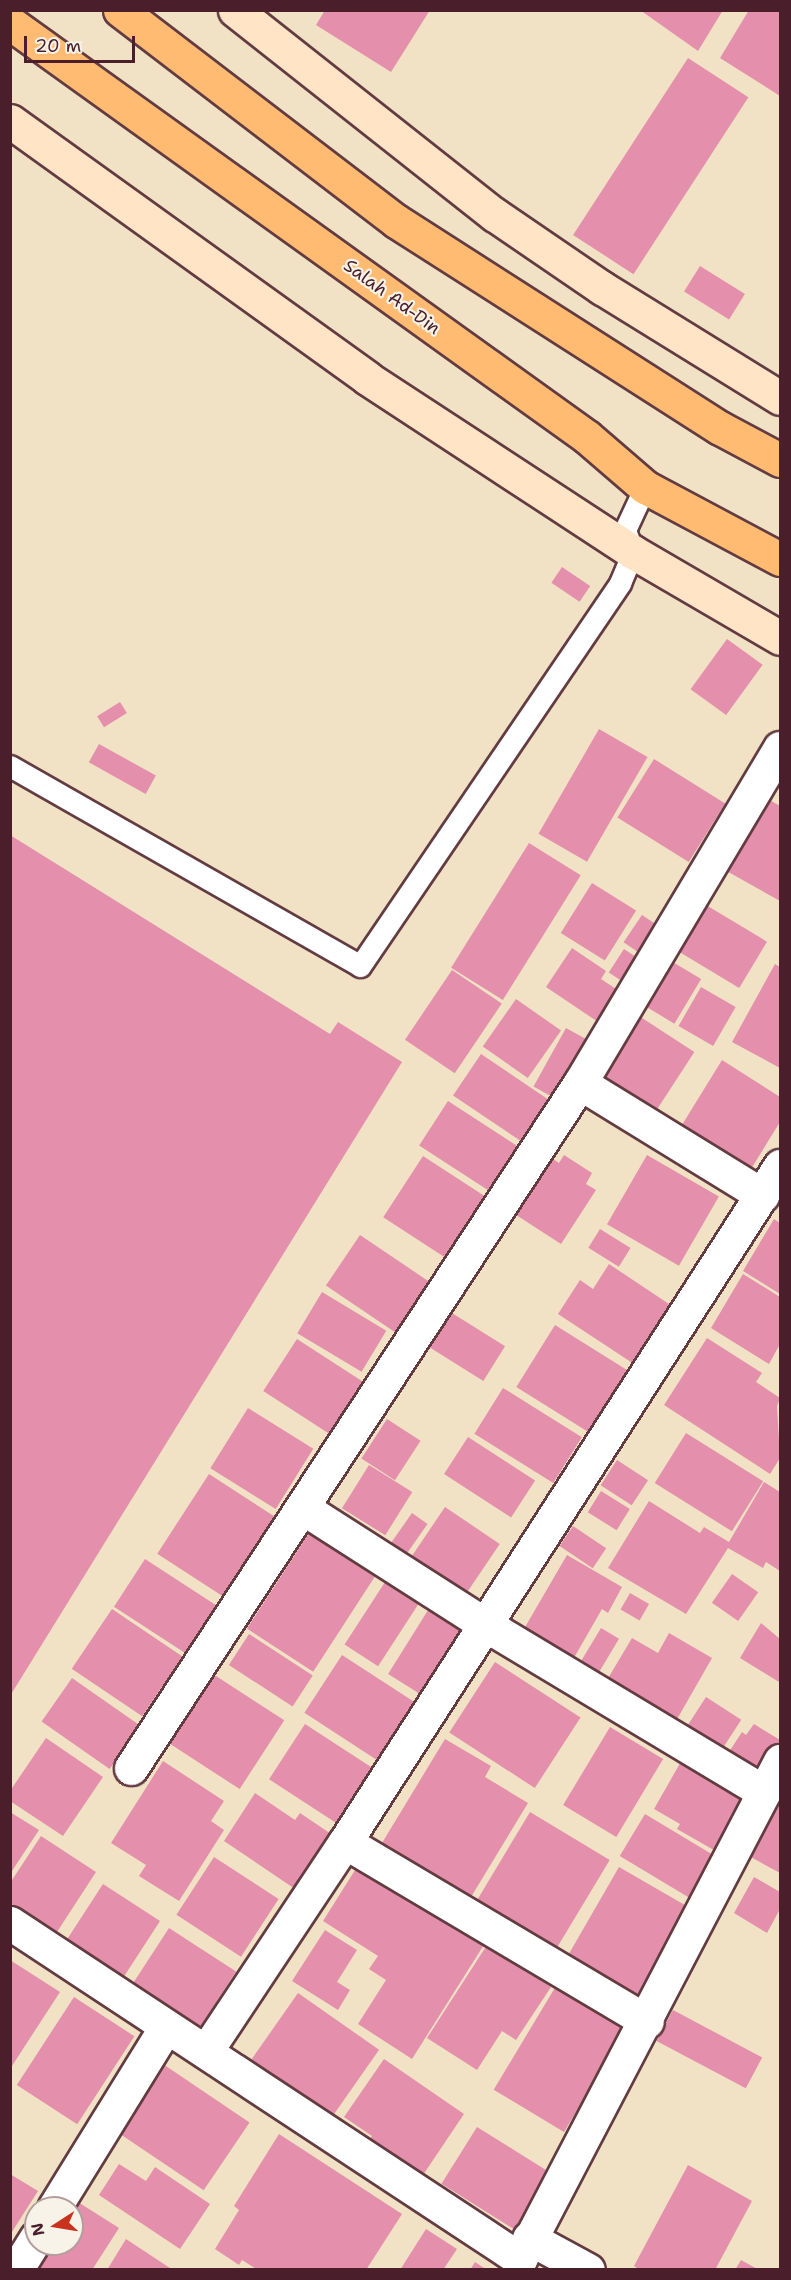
<!DOCTYPE html>
<html>
<head>
<meta charset="utf-8">
<style>
	body { margin:0 }
	#map { position:relative; width:791px; height:2280px; overflow:hidden; background:#f1e2c6; font-family:"Shantell Sans",sans-serif }
	div>[style] { position:absolute }
	.building>* { inset:0; background:#e48fab; transform-origin:0 0 }
	.roads { filter:drop-shadow(2px 0 #633c42) drop-shadow(-2px 0 #633c42) drop-shadow(0 2px #633c42) drop-shadow(0 -2px #633c42) }
	.lane>* { height:21px; margin:-10.5px; padding:0 10.5px; transform-origin:10.5px; border-radius:10.5px; background:#fff }
	.street>* { height:33px; margin:-16.5px; padding:0 16.5px; transform-origin:16.5px; border-radius:16.5px; background:#fff }
	.secondary>* { height:33px; margin:-16.5px; padding:0 16.5px; transform-origin:16.5px; border-radius:16.5px; background:#ffe4c6 }
	.highway>* { height:33px; margin:-16.5px; padding:0 16.5px; transform-origin:16.5px; border-radius:16.5px; background:#febb71 }
	span { translate:-50% -50%; white-space:nowrap; text-align:center; line-height:1.15; -webkit-text-stroke:4.5px #f7f3e8; paint-order:stroke }
	.street-label { font-size:18px; color:#4a1f2b }
	.frame { position:absolute; inset:0; border:12px solid #4a1f2b; pointer-events:none }
	.north { position:absolute; left:24px; top:2196px; width:60px; height:60px; box-sizing:border-box; background:#f7f3e8; border:2px solid #b29e9c; border-radius:50%; rotate:258deg; font-size:16px; font-weight:700; line-height:24px; text-align:center; color:#4a1f2b }
	.north::after { content:''; display:block; margin:auto; width:21px; height:27px; background:#c8321e; clip-path:polygon(50% 0,100% 100%,50% 72%,0 100%) }
	.scale { position:absolute; left:24px; top:36px; width:111px; height:27px; box-sizing:border-box; border:3px solid #4a1f2b; border-top:0; padding-left:8px; font-size:18px; line-height:21px; white-space:nowrap; color:#4a1f2b; -webkit-text-stroke:4px #f7f3e8; paint-order:stroke }
</style>
</head>
<body>
<div id="map">
	<div class="building">
		<i style="clip-path:polygon(325px 10px,430px 10px,391px 72px,316px 25px)"></i>
		<i style="clip-path:polygon(640px 10px,723px 10px,698px 51px)"></i>
		<i style="clip-path:polygon(749px 10px,780px 10px,780px 96px,720px 58px)"></i>
		<i style="left:688px;top:58px;width:72px;height:211px;rotate:33deg"></i>
		<i style="left:700px;top:266px;width:53px;height:30px;rotate:32deg"></i>
		<i style="left:562px;top:567px;width:34px;height:19px;rotate:34deg"></i>
		<i style="left:727px;top:639px;width:44px;height:62px;rotate:36deg"></i>
		<i style="left:120px;top:702px;width:13px;height:27px;rotate:58deg"></i>
		<i style="left:599px;top:729px;width:56px;height:121px;rotate:30deg"></i>
		<i style="left:99px;top:744px;width:65px;height:21px;rotate:29deg"></i>
		<i style="left:654px;top:759px;width:84px;height:69px;rotate:32deg"></i>
		<i style="clip-path:polygon(763px 796px,780px 806px,780px 901px,723px 869px)"></i>
		<i style="clip-path:polygon(10px 835px,330px 1034px,338px 1022px,402px 1062px,10px 1696px)"></i>
		<i style="left:529px;top:843px;width:61px;height:147px;rotate:32deg"></i>
		<i style="left:592px;top:883px;width:52px;height:59px;rotate:32deg"></i>
		<i style="left:701px;top:902px;width:77px;height:54px;rotate:31deg"></i>
		<i style="left:642px;top:915px;width:23px;height:33px;rotate:34deg"></i>
		<i style="clip-path:polygon(572px 948px,606px 971px,601px 979px,625px 995px,604px 1026px,546px 987px)"></i>
		<i style="left:624px;top:949px;width:20px;height:28px;rotate:33deg"></i>
		<i style="left:666px;top:958px;width:41px;height:52px;rotate:31deg"></i>
		<i style="clip-path:polygon(775px 964px,780px 967px,780px 1068px,732px 1042px)"></i>
		<i style="left:452px;top:970px;width:60px;height:84px;rotate:34deg"></i>
		<i style="left:701px;top:987px;width:40px;height:45px;rotate:30deg"></i>
		<i style="left:516px;top:999px;width:55px;height:58px;rotate:35deg"></i>
		<i style="left:639px;top:1016px;width:66px;height:72px;rotate:33deg"></i>
		<i style="left:566px;top:1028px;width:33px;height:67px;rotate:29deg"></i>
		<i style="left:481px;top:1054px;width:83px;height:50px;rotate:34deg"></i>
		<i style="clip-path:polygon(722px 1060px,780px 1097px,780px 1122px,746px 1177px,677px 1133px)"></i>
		<i style="left:448px;top:1101px;width:85px;height:53px;rotate:33deg"></i>
		<i style="clip-path:polygon(547px 1155px,559px 1163px,564px 1155px,592px 1173px,586px 1184px,596px 1190px,561px 1244px,510px 1211px)"></i>
		<i style="left:647px;top:1155px;width:83px;height:80px;rotate:30deg"></i>
		<i style="left:423px;top:1156px;width:77px;height:73px;rotate:33deg"></i>
		<i style="clip-path:polygon(774px 1219px,780px 1223px,780px 1294px,743px 1271px)"></i>
		<i style="left:600px;top:1229px;width:36px;height:22px;rotate:32deg"></i>
		<i style="left:360px;top:1235px;width:83px;height:61px;rotate:34deg"></i>
		<i style="clip-path:polygon(609px 1264px,675px 1308px,637px 1366px,558px 1314px,580px 1280px,593px 1289px)"></i>
		<i style="clip-path:polygon(743px 1274px,780px 1297px,780px 1344px,769px 1364px,711px 1328px)"></i>
		<i style="left:322px;top:1292px;width:75px;height:48px;rotate:31deg"></i>
		<i style="left:444px;top:1308px;width:72px;height:41px;rotate:32deg"></i>
		<i style="left:555px;top:1325px;width:91px;height:73px;rotate:32deg"></i>
		<i style="clip-path:polygon(707px 1338px,762px 1373px,756px 1382px,780px 1398px,777px 1406px,780px 1458px,770px 1474px,664px 1405px)"></i>
		<i style="left:297px;top:1339px;width:81px;height:62px;rotate:33deg"></i>
		<i style="left:503px;top:1388px;width:93px;height:54px;rotate:32deg"></i>
		<i style="left:248px;top:1408px;width:77px;height:71px;rotate:32deg"></i>
		<i style="left:387px;top:1419px;width:40px;height:47px;rotate:33deg"></i>
		<i style="left:686px;top:1433px;width:91px;height:59px;rotate:32deg"></i>
		<i style="left:468px;top:1437px;width:80px;height:44px;rotate:33deg"></i>
		<i style="left:617px;top:1460px;width:37px;height:30px;rotate:33deg"></i>
		<i style="left:369px;top:1465px;width:51px;height:51px;rotate:32deg"></i>
		<i style="left:209px;top:1474px;width:79px;height:95px;rotate:33deg"></i>
		<i style="clip-path:polygon(764px 1482px,780px 1492px,780px 1571px,766px 1562px,763px 1568px,728px 1548px,686px 1614px,608px 1568px,649px 1501px,700px 1533px,704px 1527px,729px 1542px)"></i>
		<i style="left:601px;top:1491px;width:34px;height:25px;rotate:32deg"></i>
		<i style="left:445px;top:1507px;width:66px;height:64px;rotate:34deg"></i>
		<i style="left:412px;top:1513px;width:19px;height:37px;rotate:35deg"></i>
		<i style="left:573px;top:1526px;width:40px;height:24px;rotate:34deg"></i>
		<i style="left:309px;top:1533px;width:79px;height:114px;rotate:33deg"></i>
		<i style="clip-path:polygon(567px 1555px,622px 1587px,608px 1613px,602px 1609px,571px 1663px,521px 1634px)"></i>
		<i style="left:145px;top:1559px;width:88px;height:57px;rotate:33deg"></i>
		<i style="left:732px;top:1574px;width:32px;height:35px;rotate:35deg"></i>
		<i style="left:387px;top:1579px;width:40px;height:78px;rotate:33deg"></i>
		<i style="left:630px;top:1593px;width:22px;height:19px;rotate:30deg"></i>
		<i style="left:430px;top:1607px;width:49px;height:79px;rotate:32deg"></i>
		<i style="left:112px;top:1609px;width:85px;height:72px;rotate:34deg"></i>
		<i style="clip-path:polygon(761px 1623px,780px 1639px,779px 1682px,740px 1658px)"></i>
		<i style="left:601px;top:1628px;width:21px;height:45px;rotate:31deg"></i>
		<i style="clip-path:polygon(669px 1633px,712px 1658px,676px 1721px,607px 1680px,632px 1638px,658px 1653px)"></i>
		<i style="left:249px;top:1634px;width:76px;height:37px;rotate:33deg"></i>
		<i style="left:342px;top:1655px;width:90px;height:69px;rotate:33deg"></i>
		<i style="left:495px;top:1662px;width:102px;height:84px;rotate:33deg"></i>
		<i style="left:213px;top:1674px;width:85px;height:82px;rotate:33deg"></i>
		<i style="left:72px;top:1678px;width:83px;height:53px;rotate:35deg"></i>
		<i style="left:706px;top:1697px;width:42px;height:41px;rotate:33deg"></i>
		<i style="left:305px;top:1724px;width:87px;height:66px;rotate:33deg"></i>
		<i style="clip-path:polygon(754px 1724px,780px 1740px,758px 1778px,725px 1758px,742px 1732px,746px 1735px)"></i>
		<i style="left:610px;top:1727px;width:62px;height:91px;rotate:31deg"></i>
		<i style="clip-path:polygon(46px 1738px,103px 1777px,63px 1836px,10px 1801px,10px 1791px)"></i>
		<i style="clip-path:polygon(445px 1739px,491px 1766px,485px 1777px,528px 1803px,471px 1897px,382px 1843px)"></i>
		<i style="clip-path:polygon(683px 1758px,750px 1797px,719px 1853px,677px 1829px,680px 1824px,654px 1809px)"></i>
		<i style="clip-path:polygon(163px 1761px,224px 1801px,211px 1821px,224px 1830px,179px 1901px,139px 1876px,146px 1865px,111px 1843px)"></i>
		<i style="clip-path:polygon(255px 1793px,295px 1820px,300px 1813px,334px 1836px,298px 1891px,224px 1841px)"></i>
		<i style="clip-path:polygon(780px 1798px,780px 1873px,738px 1850px,754px 1822px,764px 1827px)"></i>
		<i style="clip-path:polygon(10px 1812px,39px 1830px,10px 1874px)"></i>
		<i style="left:530px;top:1812px;width:93px;height:104px;rotate:31deg"></i>
		<i style="left:645px;top:1814px;width:84px;height:49px;rotate:31deg"></i>
		<i style="clip-path:polygon(41px 1836px,96px 1872px,55px 1935px,10px 1906px,10px 1883px)"></i>
		<i style="left:214px;top:1857px;width:77px;height:69px;rotate:33deg"></i>
		<i style="clip-path:polygon(362px 1859px,487px 1940px,412px 2059px,358px 2024px,386px 1980px,369px 1969px,378px 1956px,323px 1921px)"></i>
		<i style="left:619px;top:1867px;width:83px;height:107px;rotate:30deg"></i>
		<i style="clip-path:polygon(754px 1877px,780px 1892px,780px 1909px,767px 1933px,734px 1913px)"></i>
		<i style="left:103px;top:1884px;width:68px;height:67px;rotate:33deg"></i>
		<i style="left:169px;top:1928px;width:80px;height:66px;rotate:33deg"></i>
		<i style="clip-path:polygon(325px 1930px,357px 1950px,337px 1982px,350px 1990px,338px 2010px,292px 1981px)"></i>
		<i style="clip-path:polygon(487px 1945px,551px 1987px,516px 2040px,502px 2031px,477px 2070px,427px 2038px)"></i>
		<i style="clip-path:polygon(10px 1960px,60px 1992px,10px 2069px)"></i>
		<i style="left:556px;top:1986px;width:82px;height:121px;rotate:31deg"></i>
		<i style="left:298px;top:1993px;width:99px;height:83px;rotate:35deg"></i>
		<i style="left:74px;top:1997px;width:72px;height:105px;rotate:33deg"></i>
		<i style="left:673px;top:2010px;width:101px;height:35px;rotate:28deg"></i>
		<i style="clip-path:polygon(384px 2059px,464px 2114px,421px 2178px,368px 2142px,372px 2136px,344px 2117px)"></i>
		<i style="left:160px;top:2062px;width:108px;height:82px;rotate:34deg"></i>
		<i style="left:477px;top:2127px;width:93px;height:67px;rotate:32deg"></i>
		<i style="clip-path:polygon(279px 2134px,402px 2214px,366px 2270px,258px 2270px,242px 2260px,239px 2265px,215px 2249px,239px 2210px,234px 2206px)"></i>
		<i style="clip-path:polygon(119px 2164px,146px 2181px,155px 2167px,210px 2204px,180px 2249px,99px 2195px)"></i>
		<i style="clip-path:polygon(688px 2165px,752px 2201px,715px 2270px,640px 2270px,634px 2266px)"></i>
		<i style="clip-path:polygon(10px 2174px,38px 2191px,10px 2235px)"></i>
		<i style="clip-path:polygon(78px 2202px,119px 2228px,92px 2270px,34px 2270px,50px 2244px,72px 2244px,72px 2211px)"></i>
		<i style="clip-path:polygon(426px 2229px,457px 2249px,443px 2270px,400px 2270px)"></i>
		<i style="clip-path:polygon(126px 2239px,173px 2270px,107px 2270px)"></i>
		<i style="clip-path:polygon(741px 2260px,759px 2270px,735px 2270px)"></i>
		<i style="clip-path:polygon(475px 2262px,487px 2270px,470px 2270px)"></i>
	</div>
	<div class="roads">
		<div class="lane">
			<i style="left:10px;top:766px;width:403px;rotate:29.7deg"></i>
			<i style="left:360px;top:966px;width:463px;rotate:-55.8deg"></i>
			<i style="left:620px;top:583px;width:34px;rotate:-67deg"></i>
			<i style="left:633px;top:552px;width:23px;rotate:-110deg"></i>
			<i style="left:625px;top:530px;width:47px;rotate:-65.1deg"></i>
		</div>
		<div class="street">
			<i style="left:580px;top:1083px;width:214px;rotate:31.6deg"></i>
			<i style="left:303px;top:1508px;width:217px;rotate:32.6deg"></i>
			<i style="left:486px;top:1625px;width:324px;rotate:31deg"></i>
			<i style="left:131px;top:1768px;width:819px;rotate:-56.76deg"></i>
			<i style="left:580px;top:1083px;width:390px;rotate:-59.2deg"></i>
			<i style="left:345px;top:1842px;width:351px;rotate:30.7deg"></i>
			<i style="left:10px;top:1923px;width:611px;rotate:33.38deg"></i>
			<i style="left:520px;top:2259px;width:562px;rotate:-62.43deg"></i>
			<i style="left:206px;top:2051px;width:251px;rotate:-56.4deg"></i>
			<i style="left:345px;top:1842px;width:804px;rotate:-57.24deg"></i>
			<i style="left:54px;top:2208px;width:211px;rotate:-58.3deg"></i>
			<i style="left:529px;top:2238px;width:67px;rotate:28.5deg"></i>
			<i style="left:16px;top:2270px;width:38px;rotate:-58deg"></i>
		</div>
		<div class="secondary">
			<i style="left:235px;top:10px;width:331px;rotate:38.3deg"></i>
			<i style="left:495px;top:215px;width:130px;rotate:34.3deg"></i>
			<i style="left:602px;top:288px;width:209px;rotate:31.7deg"></i>
			<i style="left:10px;top:121px;width:440px;rotate:35.7deg"></i>
			<i style="left:367px;top:378px;width:318px;rotate:33.2deg"></i>
			<i style="left:633px;top:552px;width:170px;rotate:30.3deg"></i>
		</div>
		<div class="highway">
			<i style="left:120px;top:10px;width:347px;rotate:37.4deg"></i>
			<i style="left:396px;top:221px;width:384px;rotate:32.6deg"></i>
			<i style="left:720px;top:428px;width:68px;rotate:28.1deg"></i>
			<i style="left:10px;top:23px;width:710px;rotate:35.66deg"></i>
			<i style="left:587px;top:437px;width:77px;rotate:40.8deg"></i>
			<i style="left:645px;top:487px;width:153px;rotate:28.1deg"></i>
		</div>
	</div>
	<div class="street-label">
		<span style="left:392px;top:297px;rotate:36deg">Salah Ad-Din</span>
	</div>
	<div class="frame"></div>
	<div class="north">N</div>
	<div class="scale">20 m</div>
</div>
</body>
</html>
